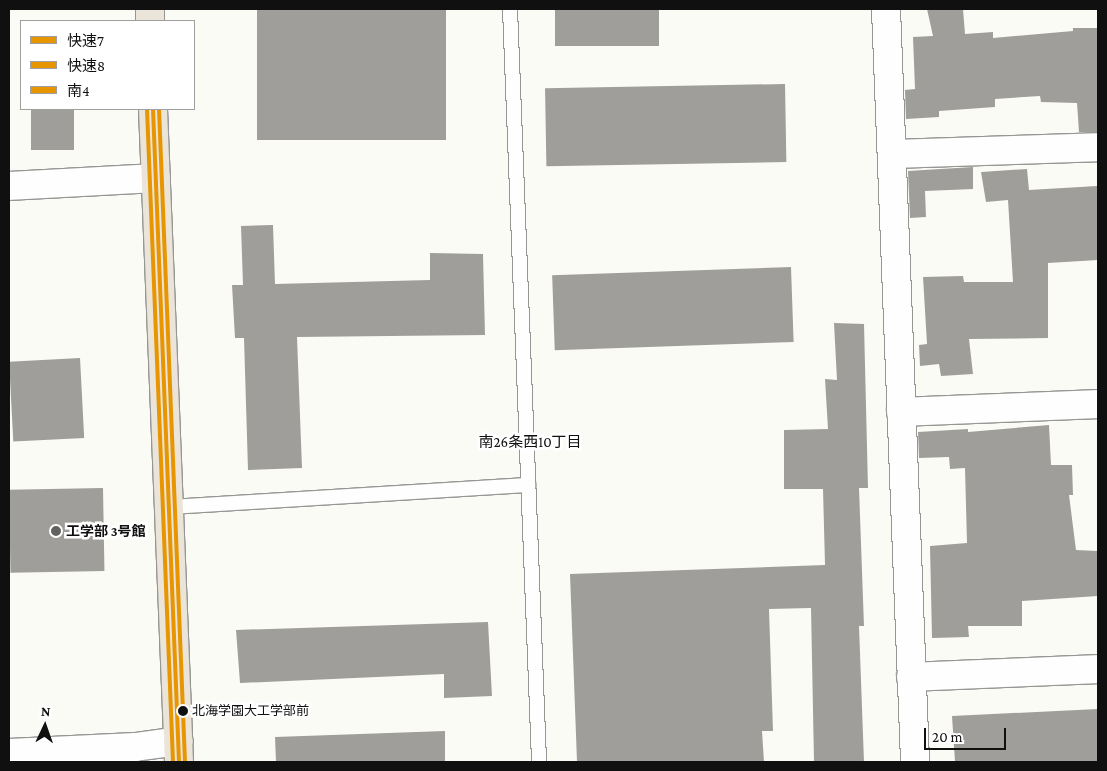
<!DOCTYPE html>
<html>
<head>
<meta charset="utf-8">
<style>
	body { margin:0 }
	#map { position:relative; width:1107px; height:771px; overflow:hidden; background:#fbfbf6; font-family:"Crimson Pro","Noto Sans JP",serif }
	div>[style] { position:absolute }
	.building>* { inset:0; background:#9f9e9b; transform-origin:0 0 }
	.roads { filter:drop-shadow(1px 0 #969694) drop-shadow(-1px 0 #969694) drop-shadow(0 1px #969694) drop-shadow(0 -1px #969694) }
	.service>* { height:14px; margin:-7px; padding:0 7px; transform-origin:7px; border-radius:7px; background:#fefefe }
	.minor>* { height:28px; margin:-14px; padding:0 14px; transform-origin:14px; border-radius:14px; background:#fefefe }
	.trunk>* { height:28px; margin:-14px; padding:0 14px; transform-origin:14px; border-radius:14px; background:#eae4d9 }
	.bus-1>* { height:4px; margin:-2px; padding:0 2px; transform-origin:2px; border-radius:2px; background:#e79602 }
	.bus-2>* { height:4px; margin:-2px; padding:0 2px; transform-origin:2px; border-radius:2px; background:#e79602 }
	.bus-3>* { height:4px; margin:-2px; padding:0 2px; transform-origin:2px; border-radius:2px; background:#e79602 }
	.dots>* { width:14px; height:14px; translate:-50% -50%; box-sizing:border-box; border:2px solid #fff; border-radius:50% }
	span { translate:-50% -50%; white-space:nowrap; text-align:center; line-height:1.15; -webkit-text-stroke:5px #fff; paint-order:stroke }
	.bus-label { font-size:13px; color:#101010 }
	.left { translate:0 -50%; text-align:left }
	.poi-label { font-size:14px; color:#101010; font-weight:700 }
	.neighbourhood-label { font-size:15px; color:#101010 }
	.frame { position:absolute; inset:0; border:10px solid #101010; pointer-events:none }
	.legend { position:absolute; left:20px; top:20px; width:175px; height:90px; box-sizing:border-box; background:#fff; border:1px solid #9f9f9f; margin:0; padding:6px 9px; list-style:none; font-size:15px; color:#101010 }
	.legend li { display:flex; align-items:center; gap:10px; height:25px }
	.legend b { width:25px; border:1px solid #9f9f9f }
	.north { position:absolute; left:20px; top:701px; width:50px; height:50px; -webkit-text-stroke:4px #fff; paint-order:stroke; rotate:3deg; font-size:14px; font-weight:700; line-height:20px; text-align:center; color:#101010 }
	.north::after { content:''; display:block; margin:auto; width:18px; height:22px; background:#101010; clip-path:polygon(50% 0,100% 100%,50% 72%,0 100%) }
	.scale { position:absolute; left:924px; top:728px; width:82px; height:22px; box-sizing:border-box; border:2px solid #101010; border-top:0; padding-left:6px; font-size:15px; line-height:18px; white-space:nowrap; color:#101010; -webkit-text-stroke:4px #fff; paint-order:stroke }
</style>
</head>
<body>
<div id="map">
	<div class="building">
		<i style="left:257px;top:9px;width:189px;height:131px"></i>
		<i style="left:555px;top:9px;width:104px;height:37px"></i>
		<i style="clip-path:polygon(927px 9px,963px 9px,965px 34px,993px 32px,993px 38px,1073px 31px,1073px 28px,1098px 28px,1098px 132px,1079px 132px,1077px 103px,1041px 102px,1040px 96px,995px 99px,995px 107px,939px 111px,939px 117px,906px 119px,905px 90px,915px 89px,913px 37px,933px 36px)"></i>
		<i style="left:785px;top:84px;width:78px;height:240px;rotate:89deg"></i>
		<i style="left:31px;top:109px;width:43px;height:41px"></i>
		<i style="clip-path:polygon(973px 167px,973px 189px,925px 191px,926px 217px,910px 218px,908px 171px)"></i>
		<i style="clip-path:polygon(1027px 169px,1029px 190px,1097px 186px,1098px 260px,1048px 263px,1048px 338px,969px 339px,973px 374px,941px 376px,939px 364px,920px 366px,919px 345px,927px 344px,923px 277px,963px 276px,964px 282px,1013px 282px,1008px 200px,986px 202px,981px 172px)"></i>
		<i style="clip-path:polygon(273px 225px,275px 284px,430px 280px,430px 253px,483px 254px,485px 335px,297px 337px,302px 468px,248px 470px,244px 338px,235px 338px,232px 285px,243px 285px,241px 226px)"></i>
		<i style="left:791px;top:267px;width:75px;height:239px;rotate:88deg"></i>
		<i style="clip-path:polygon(834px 323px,864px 324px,868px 488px,859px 488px,864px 626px,859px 626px,864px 762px,814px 762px,811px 608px,769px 609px,773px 731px,762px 731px,764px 762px,577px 762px,570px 574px,825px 565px,823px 489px,784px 489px,784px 430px,828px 429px,825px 379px,837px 380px)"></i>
		<i style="left:80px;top:358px;width:80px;height:71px;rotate:87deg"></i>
		<i style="clip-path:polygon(1049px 425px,1051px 465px,1072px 465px,1073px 495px,1069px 495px,1076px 550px,1098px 551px,1098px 596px,1022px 601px,1022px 626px,968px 626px,969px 637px,932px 638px,930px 546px,967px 543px,965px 468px,950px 469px,949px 457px,919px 458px,918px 432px,968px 429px,968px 432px)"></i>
		<i style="left:103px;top:488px;width:83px;height:94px;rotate:89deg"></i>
		<i style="clip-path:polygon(488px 622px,492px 696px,444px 698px,444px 674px,240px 683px,236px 630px)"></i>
		<i style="clip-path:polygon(1098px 709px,1098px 762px,955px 762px,952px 716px)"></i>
		<i style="clip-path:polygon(445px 731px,445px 762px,276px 762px,275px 737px)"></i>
	</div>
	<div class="roads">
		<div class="service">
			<i style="left:510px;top:9px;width:754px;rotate:87.79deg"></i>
			<i style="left:169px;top:507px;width:360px;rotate:-3.5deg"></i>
		</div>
		<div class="minor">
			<i style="left:886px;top:9px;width:754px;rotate:87.79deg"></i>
			<i style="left:892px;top:154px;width:206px;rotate:-1.9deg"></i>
			<i style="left:9px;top:186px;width:147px;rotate:-3.1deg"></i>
			<i style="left:901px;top:412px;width:197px;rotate:-2.3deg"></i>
			<i style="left:911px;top:677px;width:187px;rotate:-2.4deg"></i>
			<i style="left:9px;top:753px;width:126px;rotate:-2.7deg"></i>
			<i style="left:135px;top:747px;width:44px;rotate:-7.8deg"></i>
		</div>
		<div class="trunk">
			<i style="left:150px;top:9px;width:12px;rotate:90deg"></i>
			<i style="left:153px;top:109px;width:654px;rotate:87.72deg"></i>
		</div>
	</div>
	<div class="bus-1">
		<i style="left:153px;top:109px;width:654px;rotate:87.72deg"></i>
	</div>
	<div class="bus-2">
		<i style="left:147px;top:109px;width:654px;rotate:87.72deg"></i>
	</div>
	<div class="bus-3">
		<i style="left:159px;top:109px;width:654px;rotate:87.72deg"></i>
	</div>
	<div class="dots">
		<i style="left:56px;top:531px;background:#626260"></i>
		<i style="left:183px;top:711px;background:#101010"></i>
	</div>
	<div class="bus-label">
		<span class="left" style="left:192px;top:711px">北海学園大工学部前</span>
	</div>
	<div class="poi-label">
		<span class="left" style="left:66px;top:531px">工学部 3号館</span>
	</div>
	<div class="neighbourhood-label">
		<span style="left:530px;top:443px">南26条西10丁目</span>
	</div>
	<div class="frame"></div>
	<ul class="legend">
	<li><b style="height:6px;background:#e79602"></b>快速7</li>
	<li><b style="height:6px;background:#e79602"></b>快速8</li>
	<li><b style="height:6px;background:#e79602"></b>南4</li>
	</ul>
	<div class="north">N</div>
	<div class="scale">20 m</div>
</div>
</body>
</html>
